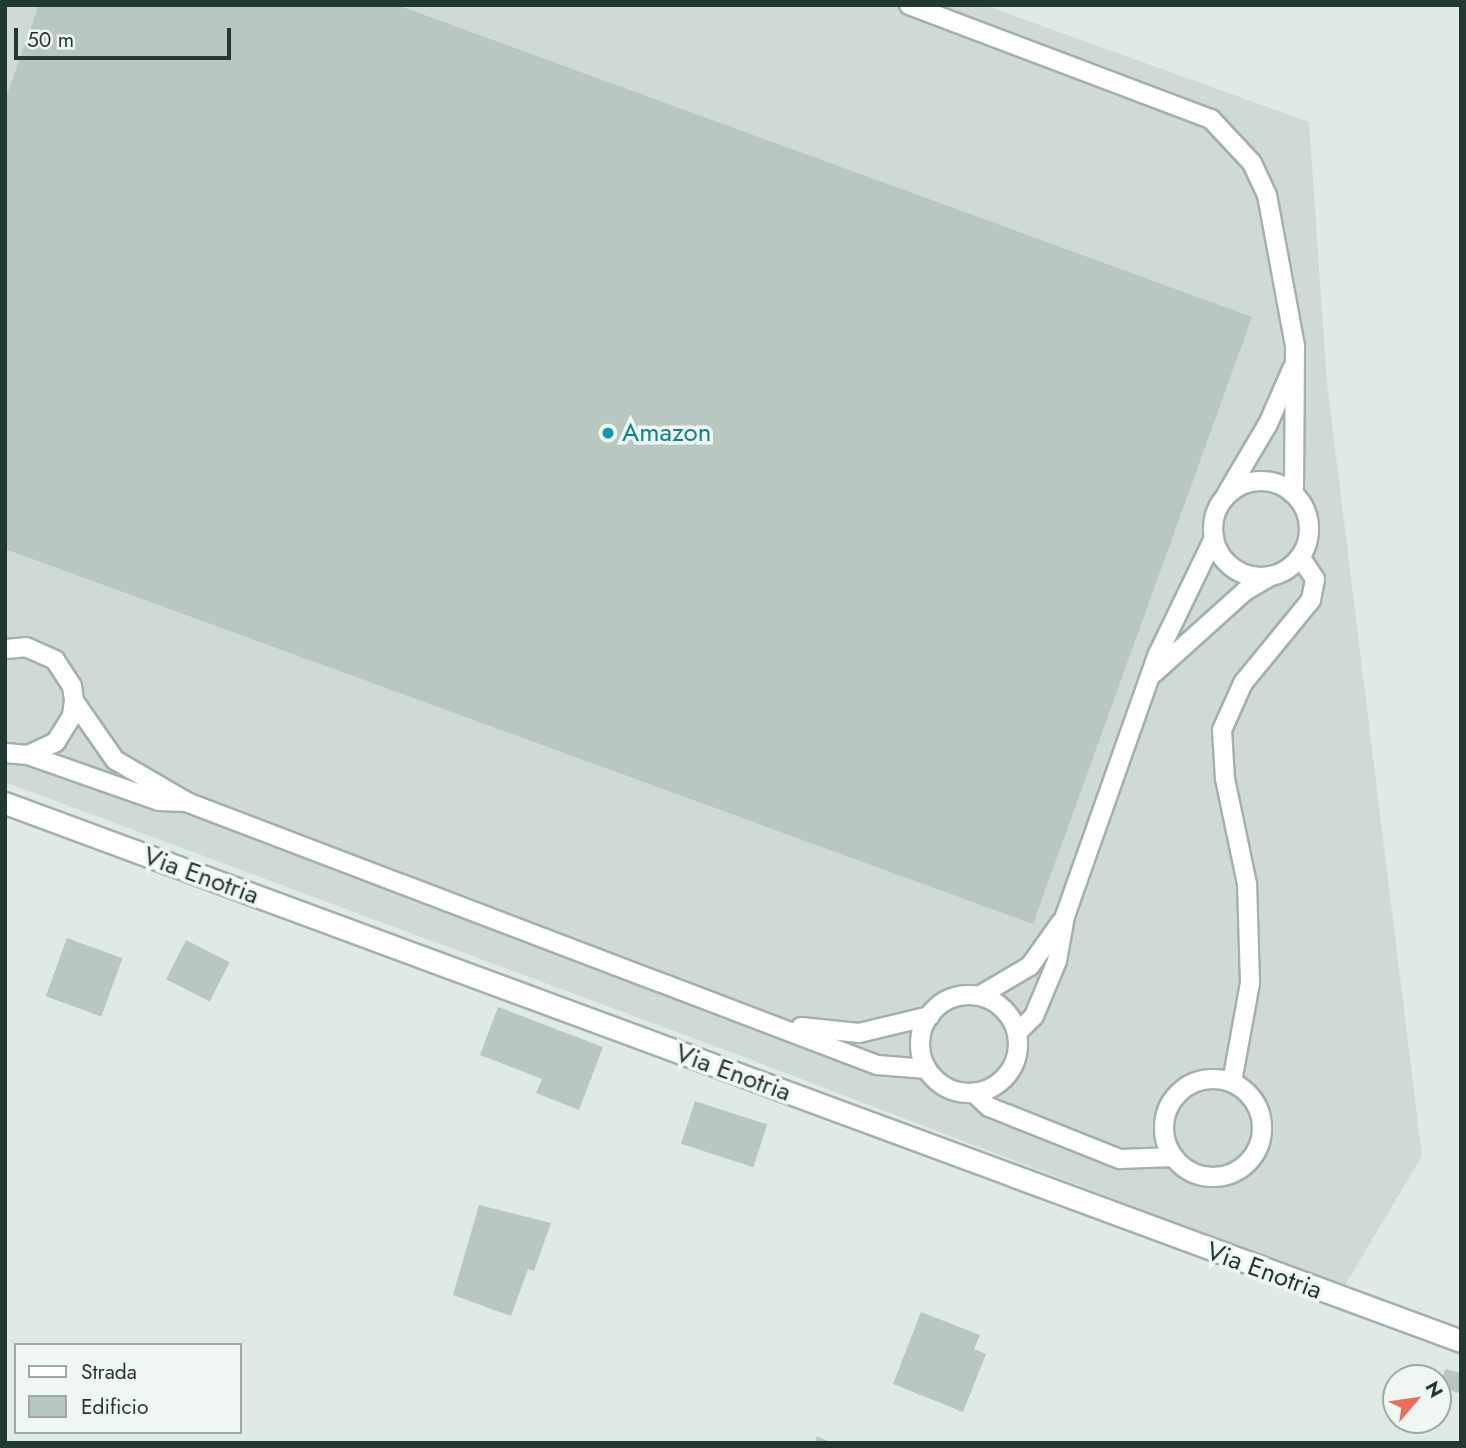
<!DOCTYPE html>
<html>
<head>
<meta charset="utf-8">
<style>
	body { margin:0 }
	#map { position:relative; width:1466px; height:1448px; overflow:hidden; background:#e0eae4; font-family:Jost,sans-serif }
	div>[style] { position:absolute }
	.built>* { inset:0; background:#cedad3 }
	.building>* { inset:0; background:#b8c7c0; transform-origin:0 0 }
	.roads { filter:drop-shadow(2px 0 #a3b1aa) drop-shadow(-2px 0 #a3b1aa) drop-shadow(0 2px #a3b1aa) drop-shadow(0 -2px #a3b1aa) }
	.service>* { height:18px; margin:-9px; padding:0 9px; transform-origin:9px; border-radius:9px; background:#fff }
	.service>.ring { margin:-9px; padding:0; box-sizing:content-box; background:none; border:18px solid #fff; border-radius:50% }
	.minor>* { height:21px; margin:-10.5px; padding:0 10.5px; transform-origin:10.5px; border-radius:10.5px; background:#fff }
	.dots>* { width:19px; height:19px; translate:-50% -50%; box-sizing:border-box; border:4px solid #f0f7f2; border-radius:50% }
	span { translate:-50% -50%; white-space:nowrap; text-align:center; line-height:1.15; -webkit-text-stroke:7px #f0f7f2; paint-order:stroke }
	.culture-label { font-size:26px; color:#0d838f }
	.left { translate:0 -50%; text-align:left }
	.street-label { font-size:26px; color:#213930 }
	.frame { position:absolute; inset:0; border:7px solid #213930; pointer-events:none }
	.legend { position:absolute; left:14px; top:1343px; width:228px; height:91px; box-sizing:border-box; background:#f0f7f2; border:2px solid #9daba4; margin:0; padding:9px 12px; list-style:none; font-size:21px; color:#213930 }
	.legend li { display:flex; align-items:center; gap:14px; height:35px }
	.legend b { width:35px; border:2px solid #9daba4 }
	.north { position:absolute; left:1382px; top:1364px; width:70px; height:70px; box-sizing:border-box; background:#f0f7f2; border:2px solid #9daba4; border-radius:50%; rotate:61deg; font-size:19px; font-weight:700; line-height:28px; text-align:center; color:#213930 }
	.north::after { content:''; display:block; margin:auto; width:24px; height:32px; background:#ec6d5c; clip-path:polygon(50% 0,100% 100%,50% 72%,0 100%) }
	.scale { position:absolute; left:14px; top:28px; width:217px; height:32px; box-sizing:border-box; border:4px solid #213930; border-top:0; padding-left:9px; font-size:21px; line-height:24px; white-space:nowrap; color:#213930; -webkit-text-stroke:5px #f0f7f2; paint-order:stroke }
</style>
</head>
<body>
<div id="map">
	<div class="built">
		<i style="clip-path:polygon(5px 5px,984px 5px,1309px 122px,1327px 383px,1422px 1156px,1344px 1287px,744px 1057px,5px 782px)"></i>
	</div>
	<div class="building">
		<i style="clip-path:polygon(39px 5px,397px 5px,1252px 317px,1033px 924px,5px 549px,5px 100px)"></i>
		<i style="left:67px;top:938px;width:59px;height:62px;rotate:20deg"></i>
		<i style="left:186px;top:940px;width:49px;height:44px;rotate:27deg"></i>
		<i style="clip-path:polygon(498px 1007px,603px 1047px,579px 1110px,536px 1093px,542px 1079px,480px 1055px)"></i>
		<i style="left:695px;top:1101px;width:76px;height:45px;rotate:18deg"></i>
		<i style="clip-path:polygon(479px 1205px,551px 1223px,534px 1271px,528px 1269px,511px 1316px,453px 1295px)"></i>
		<i style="clip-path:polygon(921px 1312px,980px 1335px,974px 1349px,986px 1354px,963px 1412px,893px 1384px)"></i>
		<i style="clip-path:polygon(1445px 1369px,1461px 1373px,1459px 1393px,1440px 1388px)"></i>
		<i style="clip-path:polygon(817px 1436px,832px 1443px,815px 1443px)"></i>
	</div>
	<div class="roads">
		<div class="service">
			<i style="left:909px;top:5px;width:323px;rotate:20.7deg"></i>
			<i style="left:1211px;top:119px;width:60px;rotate:47deg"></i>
			<i style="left:1252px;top:163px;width:35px;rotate:65deg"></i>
			<i style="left:1267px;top:195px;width:154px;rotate:79.5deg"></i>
			<i style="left:1295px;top:346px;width:147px;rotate:90.4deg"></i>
			<i class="ring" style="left:1213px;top:481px;width:78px;height:78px"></i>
			<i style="left:1227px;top:493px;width:80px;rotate:-59.3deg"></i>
			<i style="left:1268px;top:424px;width:60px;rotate:-66.4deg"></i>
			<i style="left:5px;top:649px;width:21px;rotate:-5deg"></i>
			<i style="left:26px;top:647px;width:32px;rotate:24deg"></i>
			<i style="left:55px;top:660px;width:31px;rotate:57deg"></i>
			<i style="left:72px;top:686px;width:15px;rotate:82deg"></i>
			<i style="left:74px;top:701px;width:15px;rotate:98deg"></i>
			<i style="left:72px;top:716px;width:31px;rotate:122deg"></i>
			<i style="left:56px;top:742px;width:31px;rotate:155deg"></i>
			<i style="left:28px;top:755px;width:23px;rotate:-175deg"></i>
			<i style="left:1154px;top:673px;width:122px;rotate:-42deg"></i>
			<i style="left:1245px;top:591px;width:28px;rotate:-30deg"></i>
			<i style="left:74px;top:701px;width:72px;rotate:55.2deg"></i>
			<i style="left:115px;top:760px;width:86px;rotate:30.2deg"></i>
			<i style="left:189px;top:803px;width:736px;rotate:20.85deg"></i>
			<i style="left:877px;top:1065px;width:50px;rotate:4.6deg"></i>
			<i style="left:28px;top:755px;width:139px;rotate:19.3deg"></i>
			<i style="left:159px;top:801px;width:26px;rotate:2deg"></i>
			<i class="ring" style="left:920px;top:995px;width:80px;height:80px"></i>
			<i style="left:979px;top:996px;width:59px;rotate:-30.5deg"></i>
			<i style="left:1030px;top:966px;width:54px;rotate:-54.8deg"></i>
			<i style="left:801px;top:1027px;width:58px;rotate:5.9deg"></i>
			<i style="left:859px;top:1033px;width:73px;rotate:-13.5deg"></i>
			<i style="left:1017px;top:1033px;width:24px;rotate:-45deg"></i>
			<i style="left:1034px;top:1016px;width:60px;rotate:-67.3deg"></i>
			<i style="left:1057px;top:961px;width:46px;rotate:-79.9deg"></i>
			<i style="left:1065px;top:916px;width:278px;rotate:-70.5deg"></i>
			<i style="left:1158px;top:654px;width:129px;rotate:-64.2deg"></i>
			<i class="ring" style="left:1164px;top:1079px;width:80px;height:80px"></i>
			<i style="left:1232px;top:1082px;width:101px;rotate:-79.7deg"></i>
			<i style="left:1250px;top:983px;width:99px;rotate:-91.7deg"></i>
			<i style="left:1247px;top:884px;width:107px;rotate:-101.8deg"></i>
			<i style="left:1225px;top:779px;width:49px;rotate:-93.5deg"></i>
			<i style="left:1222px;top:730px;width:51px;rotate:-65.9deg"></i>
			<i style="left:1243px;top:683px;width:107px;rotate:-50.7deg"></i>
			<i style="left:1311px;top:600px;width:21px;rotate:-79deg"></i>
			<i style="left:1315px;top:579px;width:27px;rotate:-124deg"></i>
			<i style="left:974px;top:1093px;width:21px;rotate:43deg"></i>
			<i style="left:989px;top:1107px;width:141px;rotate:21.7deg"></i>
			<i style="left:1120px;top:1159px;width:54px;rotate:-2.1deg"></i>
		</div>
		<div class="minor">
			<i style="left:5px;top:803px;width:1552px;rotate:20.28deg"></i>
		</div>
	</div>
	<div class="dots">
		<i style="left:608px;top:433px;background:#0f9aa8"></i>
	</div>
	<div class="culture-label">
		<span class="left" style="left:622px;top:433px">Amazon</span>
	</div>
	<div class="street-label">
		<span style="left:201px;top:876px;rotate:20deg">Via Enotria</span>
		<span style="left:733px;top:1073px;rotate:20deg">Via Enotria</span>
		<span style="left:1264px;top:1271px;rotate:20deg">Via Enotria</span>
	</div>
	<div class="frame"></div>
	<ul class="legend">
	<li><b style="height:9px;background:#fff"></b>Strada</li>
	<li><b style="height:19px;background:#b8c7c0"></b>Edificio</li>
	</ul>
	<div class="north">N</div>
	<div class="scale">50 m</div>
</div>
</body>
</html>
